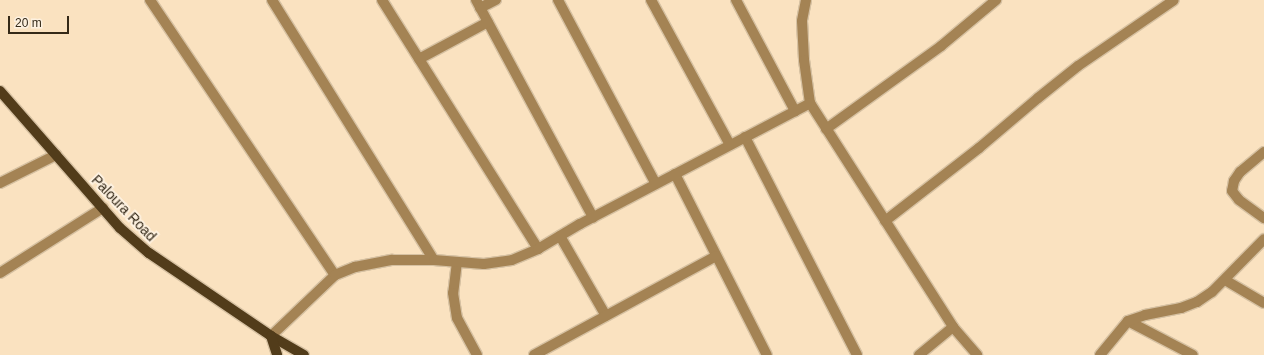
<!DOCTYPE html>
<html>
<head>
<meta charset="utf-8">
<style>
	body { margin:0 }
	#map { position:relative; width:1264px; height:355px; overflow:hidden; background:#fae2c0; font-family:Arial,sans-serif }
	div>[style] { position:absolute }
	.roads { filter:drop-shadow(1px 0 #d6c1a2) drop-shadow(-1px 0 #d6c1a2) drop-shadow(0 1px #d6c1a2) drop-shadow(0 -1px #d6c1a2) }
	.minor>* { height:10px; margin:-5px; padding:0 5px; transform-origin:5px; border-radius:5px; background:#a48354 }
	.major>* { height:10px; margin:-5px; padding:0 5px; transform-origin:5px; border-radius:5px; background:#523c1a }
	span { translate:-50% -50%; white-space:nowrap; text-align:center; line-height:1.15; -webkit-text-stroke:4px #fdf1e0; paint-order:stroke }
	.street-label { font-size:14px; color:#342918 }
	.scale { position:absolute; left:8px; top:16px; width:61px; height:18px; box-sizing:border-box; border:2px solid #342918; border-top:0; padding-left:5px; font-size:12px; line-height:14px; white-space:nowrap; color:#342918; -webkit-text-stroke:3px #fdf1e0; paint-order:stroke }
</style>
</head>
<body>
<div id="map">
	<div class="roads">
		<div class="minor">
			<i style="left:150px;top:0;width:331px;rotate:56.1deg"></i>
			<i style="left:272px;top:0;width:306px;rotate:58.1deg"></i>
			<i style="left:382px;top:0;width:294px;rotate:57.9deg"></i>
			<i style="left:476px;top:0;width:247px;rotate:61.7deg"></i>
			<i style="left:558px;top:0;width:208px;rotate:62deg"></i>
			<i style="left:651px;top:0;width:165px;rotate:61.4deg"></i>
			<i style="left:736px;top:0;width:126px;rotate:62deg"></i>
			<i style="left:806px;top:0;width:21px;rotate:101deg"></i>
			<i style="left:802px;top:21px;width:39px;rotate:87deg"></i>
			<i style="left:804px;top:60px;width:43px;rotate:82.1deg"></i>
			<i style="left:810px;top:103px;width:266px;rotate:57.4deg"></i>
			<i style="left:953px;top:327px;width:37px;rotate:49deg"></i>
			<i style="left:480px;top:8px;width:18px;rotate:-27deg"></i>
			<i style="left:419px;top:59px;width:78px;rotate:-28.2deg"></i>
			<i style="left:826px;top:129px;width:142px;rotate:-35.8deg"></i>
			<i style="left:941px;top:46px;width:72px;rotate:-39.9deg"></i>
			<i style="left:745px;top:137px;width:245px;rotate:62.8deg"></i>
			<i style="left:1264px;top:152px;width:31px;rotate:140deg"></i>
			<i style="left:1240px;top:172px;width:11px;rotate:124deg"></i>
			<i style="left:1234px;top:181px;width:10px;rotate:101deg"></i>
			<i style="left:1232px;top:191px;width:11px;rotate:52deg"></i>
			<i style="left:1239px;top:200px;width:31px;rotate:36deg"></i>
			<i style="left:675px;top:174px;width:203px;rotate:63.1deg"></i>
			<i style="left:0;top:183px;width:63px;rotate:-26.6deg"></i>
			<i style="left:885px;top:221px;width:119px;rotate:-37.8deg"></i>
			<i style="left:979px;top:148px;width:77px;rotate:-40.3deg"></i>
			<i style="left:1038px;top:98px;width:51px;rotate:-38.7deg"></i>
			<i style="left:1078px;top:66px;width:116px;rotate:-34.5deg"></i>
			<i style="left:560px;top:236px;width:92px;rotate:60.1deg"></i>
			<i style="left:457px;top:262px;width:31px;rotate:97deg"></i>
			<i style="left:453px;top:293px;width:25px;rotate:81deg"></i>
			<i style="left:457px;top:318px;width:42px;rotate:61.6deg"></i>
			<i style="left:0;top:273px;width:122px;rotate:-32.3deg"></i>
			<i style="left:1225px;top:280px;width:45px;rotate:30.5deg"></i>
			<i style="left:1128px;top:321px;width:73px;rotate:27.6deg"></i>
			<i style="left:271px;top:336px;width:88px;rotate:-43.6deg"></i>
			<i style="left:335px;top:275px;width:22px;rotate:-22deg"></i>
			<i style="left:355px;top:267px;width:38px;rotate:-11deg"></i>
			<i style="left:392px;top:260px;width:42px"></i>
			<i style="left:434px;top:260px;width:50px;rotate:4.6deg"></i>
			<i style="left:484px;top:264px;width:28px;rotate:-8deg"></i>
			<i style="left:512px;top:260px;width:28px;rotate:-23deg"></i>
			<i style="left:538px;top:249px;width:49px;rotate:-30.8deg"></i>
			<i style="left:580px;top:224px;width:260px;rotate:-27.7deg"></i>
			<i style="left:534px;top:355px;width:207px;rotate:-28.5deg"></i>
			<i style="left:919px;top:355px;width:44px;rotate:-39.5deg"></i>
			<i style="left:1100px;top:355px;width:44px;rotate:-50.5deg"></i>
			<i style="left:1128px;top:321px;width:18px;rotate:-19deg"></i>
			<i style="left:1145px;top:315px;width:37px;rotate:-11deg"></i>
			<i style="left:1181px;top:308px;width:17px;rotate:-21deg"></i>
			<i style="left:1197px;top:302px;width:18px;rotate:-34deg"></i>
			<i style="left:1212px;top:292px;width:74px;rotate:-45.5deg"></i>
		</div>
		<div class="major">
			<i style="left:0;top:91px;width:182px;rotate:48.8deg"></i>
			<i style="left:120px;top:228px;width:38px;rotate:41deg"></i>
			<i style="left:149px;top:253px;width:148px;rotate:34.2deg"></i>
			<i style="left:271px;top:336px;width:38px;rotate:30deg"></i>
			<i style="left:271px;top:336px;width:20px;rotate:72deg"></i>
		</div>
	</div>
	<div class="street-label">
		<span style="left:124px;top:208px;rotate:46deg">Paloura Road</span>
	</div>
	<div class="scale">20 m</div>
</div>
</body>
</html>
